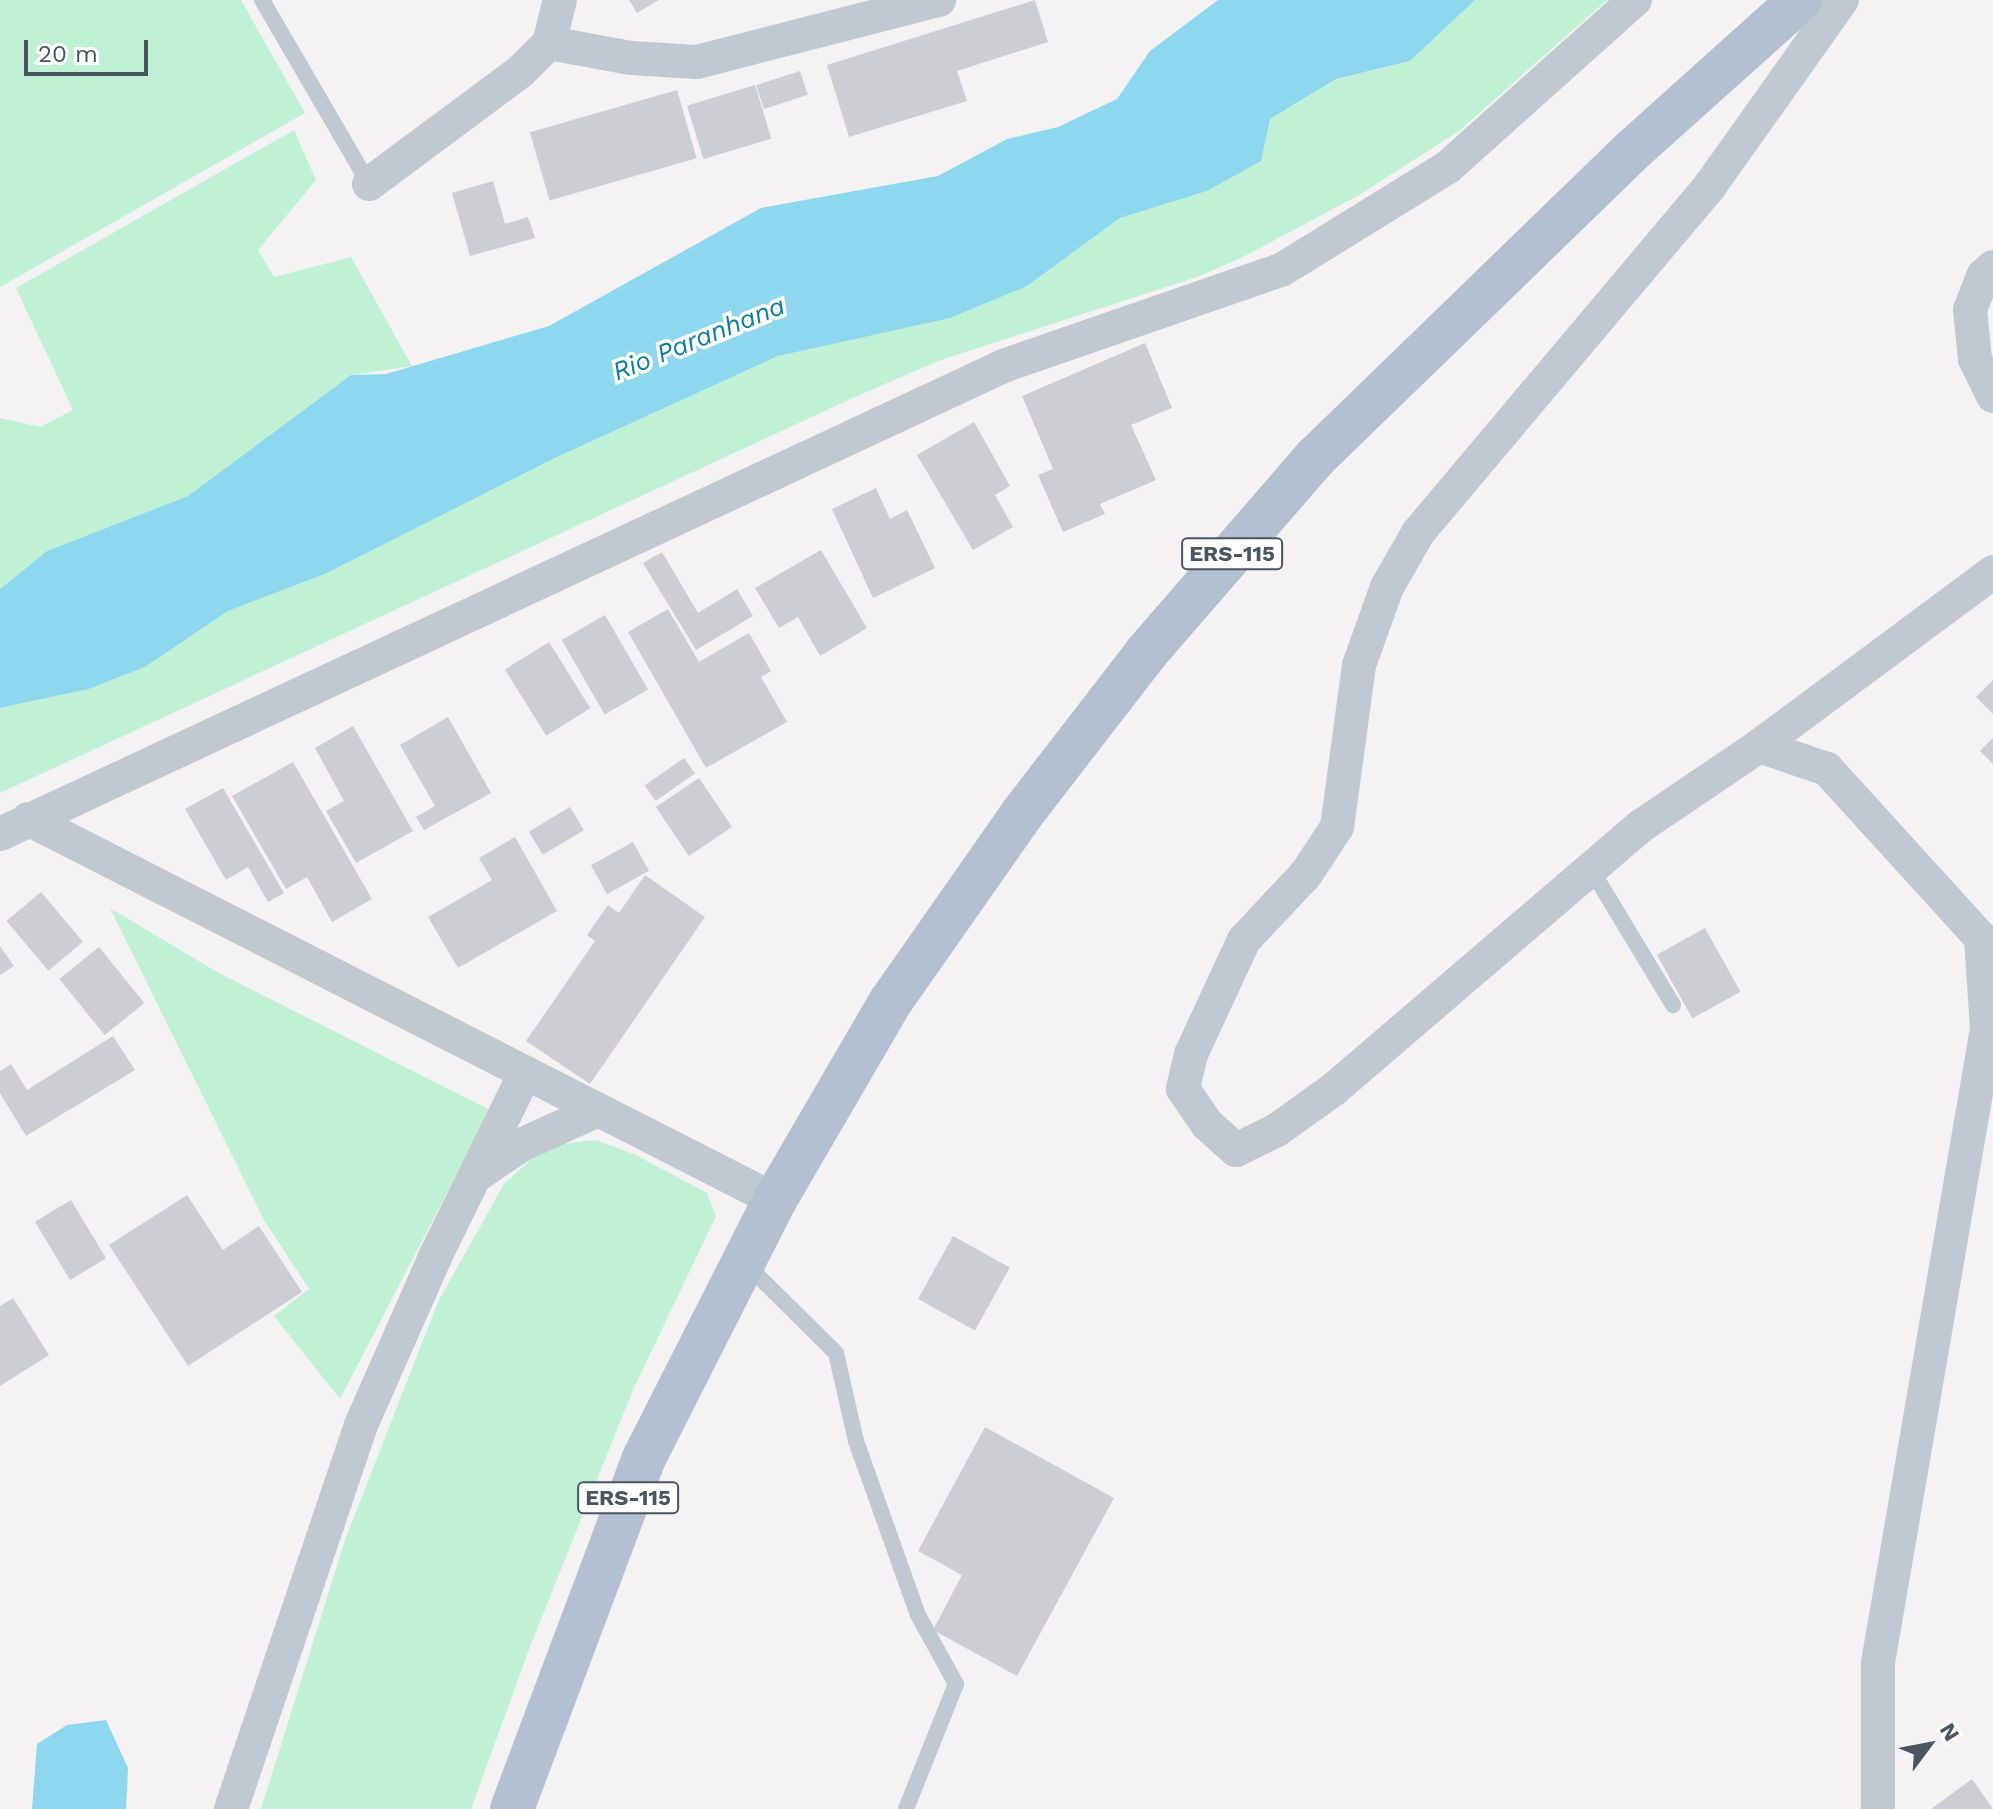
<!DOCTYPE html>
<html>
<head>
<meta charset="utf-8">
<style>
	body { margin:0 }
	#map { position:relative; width:1993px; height:1809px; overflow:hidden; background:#f4f2f2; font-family:"Work Sans",sans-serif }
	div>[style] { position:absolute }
	.green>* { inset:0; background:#c1f1d5 }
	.water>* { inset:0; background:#8dd8ef }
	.building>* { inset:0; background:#ccced4; transform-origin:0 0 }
	.lane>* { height:16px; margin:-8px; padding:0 8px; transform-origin:8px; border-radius:8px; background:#c0c9d2 }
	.street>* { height:34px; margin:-17px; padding:0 17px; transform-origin:17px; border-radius:17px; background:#c0c9d2 }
	.primary>* { height:44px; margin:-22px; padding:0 22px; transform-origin:22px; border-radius:22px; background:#b2c0d1 }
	span { translate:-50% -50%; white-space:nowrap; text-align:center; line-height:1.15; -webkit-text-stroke:7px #fff; paint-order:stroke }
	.shield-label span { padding:2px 6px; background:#fff; border:2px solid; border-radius:6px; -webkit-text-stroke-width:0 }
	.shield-label { font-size:22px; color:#495561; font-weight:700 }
	.water-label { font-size:26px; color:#097ea4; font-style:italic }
	.north { position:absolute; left:1889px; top:1705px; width:80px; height:80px; -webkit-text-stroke:6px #fff; paint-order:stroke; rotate:58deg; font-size:22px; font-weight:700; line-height:32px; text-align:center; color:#495561 }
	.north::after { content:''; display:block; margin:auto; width:28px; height:36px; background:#495561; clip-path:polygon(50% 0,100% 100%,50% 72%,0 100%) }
	.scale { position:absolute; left:24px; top:40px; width:124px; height:36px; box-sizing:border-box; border:4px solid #495561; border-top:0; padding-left:10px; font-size:24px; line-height:28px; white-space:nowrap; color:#495561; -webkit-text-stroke:6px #fff; paint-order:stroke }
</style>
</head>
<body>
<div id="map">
	<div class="green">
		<i style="clip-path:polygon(0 0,241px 0,305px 113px,0 287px)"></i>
		<i style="clip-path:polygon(1475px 0,1607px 0,1459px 131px,1359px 195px,1245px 256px,1200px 276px,938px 361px,855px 397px,0 793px,0 708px,89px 689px,145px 667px,228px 611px,325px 574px,557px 457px,778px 356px,1027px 286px,1120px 218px,1207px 191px,1270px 119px,1336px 79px,1410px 61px)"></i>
		<i style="clip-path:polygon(294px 130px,316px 180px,258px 250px,274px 277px,351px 257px,412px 366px,351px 375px,188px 496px,47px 551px,0 589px,0 418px,40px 427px,73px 410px,16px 288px)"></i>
		<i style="clip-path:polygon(110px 908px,217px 972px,490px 1110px,340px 1399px,274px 1316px,309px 1289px,264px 1220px)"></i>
		<i style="clip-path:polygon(596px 1140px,636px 1155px,707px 1193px,716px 1216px,633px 1390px,531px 1644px,471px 1809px,261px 1809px,345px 1540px,438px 1302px,504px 1184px,546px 1146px)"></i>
	</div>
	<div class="water">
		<i style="clip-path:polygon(1218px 0,1475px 0,1410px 61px,1336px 79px,1270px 119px,1261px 161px,1207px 191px,1120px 218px,1027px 286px,950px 318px,778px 356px,557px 457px,325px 574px,228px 611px,145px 667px,89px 689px,0 708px,0 589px,47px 551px,188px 496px,351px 375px,386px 374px,549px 326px,761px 208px,938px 176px,1007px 139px,1058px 127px,1117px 99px,1150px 51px)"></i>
		<i style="clip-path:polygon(106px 1720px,128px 1768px,126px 1809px,32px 1809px,37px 1744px,67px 1725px)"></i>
	</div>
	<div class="building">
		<i style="clip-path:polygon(629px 0,659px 0,637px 13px)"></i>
		<i style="clip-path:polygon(1035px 0,1048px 42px,957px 71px,967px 101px,849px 137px,827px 65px)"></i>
		<i style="left:800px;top:71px;width:25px;height:46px;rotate:72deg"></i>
		<i style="left:755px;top:85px;width:56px;height:71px;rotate:73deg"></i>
		<i style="left:677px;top:90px;width:71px;height:153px;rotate:74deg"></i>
		<i style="clip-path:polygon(493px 181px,505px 224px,528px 217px,535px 238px,470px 256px,452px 193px)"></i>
		<i style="clip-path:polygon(1145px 343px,1172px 408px,1131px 425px,1156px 480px,1100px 504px,1105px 514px,1063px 532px,1038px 475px,1053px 469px,1022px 396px)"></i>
		<i style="clip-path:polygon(974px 422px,1010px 486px,995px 495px,1013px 527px,973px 550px,917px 455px)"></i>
		<i style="clip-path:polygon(876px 488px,890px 519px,907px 510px,935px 568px,873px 598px,832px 509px)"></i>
		<i style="clip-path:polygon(821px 550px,867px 628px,820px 656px,798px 617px,779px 628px,755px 588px)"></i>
		<i style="clip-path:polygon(662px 552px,698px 613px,737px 589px,753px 616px,696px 650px,643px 563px)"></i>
		<i style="clip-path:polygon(668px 609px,699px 662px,749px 633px,771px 671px,761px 677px,787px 722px,706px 768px,628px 632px)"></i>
		<i style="left:605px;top:615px;width:86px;height:50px;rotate:60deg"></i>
		<i style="left:549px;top:642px;width:78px;height:52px;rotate:58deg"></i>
		<i style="clip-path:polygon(1993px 680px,1993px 714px,1976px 697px)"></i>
		<i style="clip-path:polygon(448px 717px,491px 793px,424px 830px,416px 817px,435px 806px,400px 745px)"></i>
		<i style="clip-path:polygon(353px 726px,413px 831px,356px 863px,326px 811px,344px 801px,315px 748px)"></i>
		<i style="clip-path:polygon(1993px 738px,1993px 764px,1980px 751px)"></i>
		<i style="left:684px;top:758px;width:19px;height:48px;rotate:55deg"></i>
		<i style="clip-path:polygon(293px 762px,372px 899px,332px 922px,307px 877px,286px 889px,232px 796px)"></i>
		<i style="left:699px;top:778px;width:59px;height:52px;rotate:56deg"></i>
		<i style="clip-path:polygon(223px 788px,284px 893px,268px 902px,248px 867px,226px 880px,185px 809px)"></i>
		<i style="left:570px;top:807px;width:27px;height:48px;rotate:59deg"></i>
		<i style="clip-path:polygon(515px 837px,557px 911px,458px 968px,428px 917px,492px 880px,479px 858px)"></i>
		<i style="left:633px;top:842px;width:33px;height:48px;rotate:61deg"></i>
		<i style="clip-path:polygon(645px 875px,705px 917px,590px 1084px,526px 1041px,595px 941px,587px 935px,608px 905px,619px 913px)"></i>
		<i style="left:41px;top:892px;width:65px;height:45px;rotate:50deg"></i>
		<i style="left:1705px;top:928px;width:73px;height:55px;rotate:61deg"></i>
		<i style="clip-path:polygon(0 946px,14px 966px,0 975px)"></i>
		<i style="left:99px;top:947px;width:72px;height:51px;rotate:51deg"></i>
		<i style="clip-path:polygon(113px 1036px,135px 1070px,26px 1136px,0 1093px,0 1071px,11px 1064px,27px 1090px)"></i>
		<i style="clip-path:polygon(187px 1195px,223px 1250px,259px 1226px,302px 1292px,188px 1366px,109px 1245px)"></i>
		<i style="left:71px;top:1200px;width:68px;height:42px;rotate:59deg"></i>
		<i style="left:953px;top:1236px;width:65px;height:72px;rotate:29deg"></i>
		<i style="clip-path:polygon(13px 1298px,49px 1355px,0 1386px,0 1306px)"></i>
		<i style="clip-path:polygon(985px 1427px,1114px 1498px,1017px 1676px,933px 1630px,962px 1575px,918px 1551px)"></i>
		<i style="clip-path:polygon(1972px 1779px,1993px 1809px,1931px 1809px)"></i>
	</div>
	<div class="lane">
		<i style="left:262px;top:0;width:213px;rotate:59.8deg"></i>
		<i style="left:1591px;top:869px;width:159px;rotate:58.9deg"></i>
		<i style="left:745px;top:1263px;width:128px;rotate:44.7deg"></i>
		<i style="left:836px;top:1353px;width:90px;rotate:77.2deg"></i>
		<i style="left:856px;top:1441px;width:185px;rotate:70.4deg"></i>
		<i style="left:918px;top:1615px;width:79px;rotate:61.2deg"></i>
		<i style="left:956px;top:1684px;width:135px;rotate:111.8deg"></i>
	</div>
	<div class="street">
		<i style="left:1842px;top:0;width:228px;rotate:125.4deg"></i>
		<i style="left:1710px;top:186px;width:454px;rotate:130.1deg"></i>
		<i style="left:1418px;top:533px;width:62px;rotate:119.9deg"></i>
		<i style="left:1387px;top:587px;width:83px;rotate:109.7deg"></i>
		<i style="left:1359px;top:665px;width:163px;rotate:97.7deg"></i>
		<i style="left:1337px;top:827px;width:56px;rotate:123.4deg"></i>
		<i style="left:1306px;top:874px;width:91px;rotate:133.2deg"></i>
		<i style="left:1244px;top:940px;width:126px;rotate:114.9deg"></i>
		<i style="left:1191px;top:1054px;width:36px;rotate:103deg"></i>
		<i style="left:1183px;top:1089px;width:42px;rotate:55.6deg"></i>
		<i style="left:1207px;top:1124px;width:39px;rotate:42deg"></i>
		<i style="left:1236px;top:1150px;width:46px;rotate:-26deg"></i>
		<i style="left:1277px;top:1130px;width:70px;rotate:-35.7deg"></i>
		<i style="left:1334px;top:1089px;width:404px;rotate:-40.6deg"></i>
		<i style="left:1641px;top:826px;width:143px;rotate:-34.1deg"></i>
		<i style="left:1759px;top:746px;width:292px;rotate:-36.6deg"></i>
		<i style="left:549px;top:43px;width:83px;rotate:10.4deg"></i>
		<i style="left:631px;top:58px;width:66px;rotate:3.5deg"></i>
		<i style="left:697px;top:62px;width:250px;rotate:-14.4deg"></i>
		<i style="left:369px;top:184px;width:188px;rotate:-36.6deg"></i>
		<i style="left:520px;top:72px;width:41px;rotate:-45deg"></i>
		<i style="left:549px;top:43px;width:44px;rotate:-75.7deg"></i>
		<i style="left:1993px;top:267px;width:13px;rotate:138deg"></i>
		<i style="left:1983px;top:276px;width:36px;rotate:111deg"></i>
		<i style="left:1970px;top:310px;width:49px;rotate:84.2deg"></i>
		<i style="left:1975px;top:359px;width:41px;rotate:64.1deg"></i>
		<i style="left:1759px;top:746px;width:72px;rotate:18.7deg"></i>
		<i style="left:1827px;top:769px;width:229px;rotate:47.7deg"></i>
		<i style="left:1981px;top:938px;width:91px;rotate:86.2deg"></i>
		<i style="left:1987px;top:1029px;width:643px;rotate:99.76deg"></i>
		<i style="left:1878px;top:1663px;width:146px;rotate:90deg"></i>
		<i style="left:28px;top:819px;width:839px;rotate:27.02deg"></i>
		<i style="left:0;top:834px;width:1110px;rotate:-25deg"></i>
		<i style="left:1006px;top:365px;width:293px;rotate:-19.1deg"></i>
		<i style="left:1283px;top:269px;width:194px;rotate:-31.7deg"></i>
		<i style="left:1448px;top:167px;width:251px;rotate:-41.8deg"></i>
		<i style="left:477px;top:1175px;width:53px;rotate:-34.3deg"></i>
		<i style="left:521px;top:1145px;width:82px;rotate:-24.4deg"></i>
		<i style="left:231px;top:1809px;width:405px;rotate:-71.3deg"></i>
		<i style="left:361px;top:1425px;width:184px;rotate:-66.2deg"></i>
		<i style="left:435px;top:1257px;width:203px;rotate:-63.9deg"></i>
	</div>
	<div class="primary">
		<i style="left:512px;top:1809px;width:375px;rotate:-69.4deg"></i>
		<i style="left:644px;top:1458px;width:289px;rotate:-63.1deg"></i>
		<i style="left:775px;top:1200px;width:230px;rotate:-59.8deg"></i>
		<i style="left:891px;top:1001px;width:227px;rotate:-55deg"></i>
		<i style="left:1021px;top:815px;width:205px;rotate:-52.3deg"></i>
		<i style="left:1146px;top:653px;width:259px;rotate:-49.1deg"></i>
		<i style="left:1316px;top:457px;width:444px;rotate:-44.1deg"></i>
		<i style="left:1635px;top:148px;width:222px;rotate:-41.9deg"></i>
	</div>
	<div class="shield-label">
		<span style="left:1232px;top:554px">ERS-115</span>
		<span style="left:628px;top:1498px">ERS-115</span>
	</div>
	<div class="water-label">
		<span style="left:699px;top:339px;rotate:-22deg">Rio Paranhana</span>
	</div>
	<div class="north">N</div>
	<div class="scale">20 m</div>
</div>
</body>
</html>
